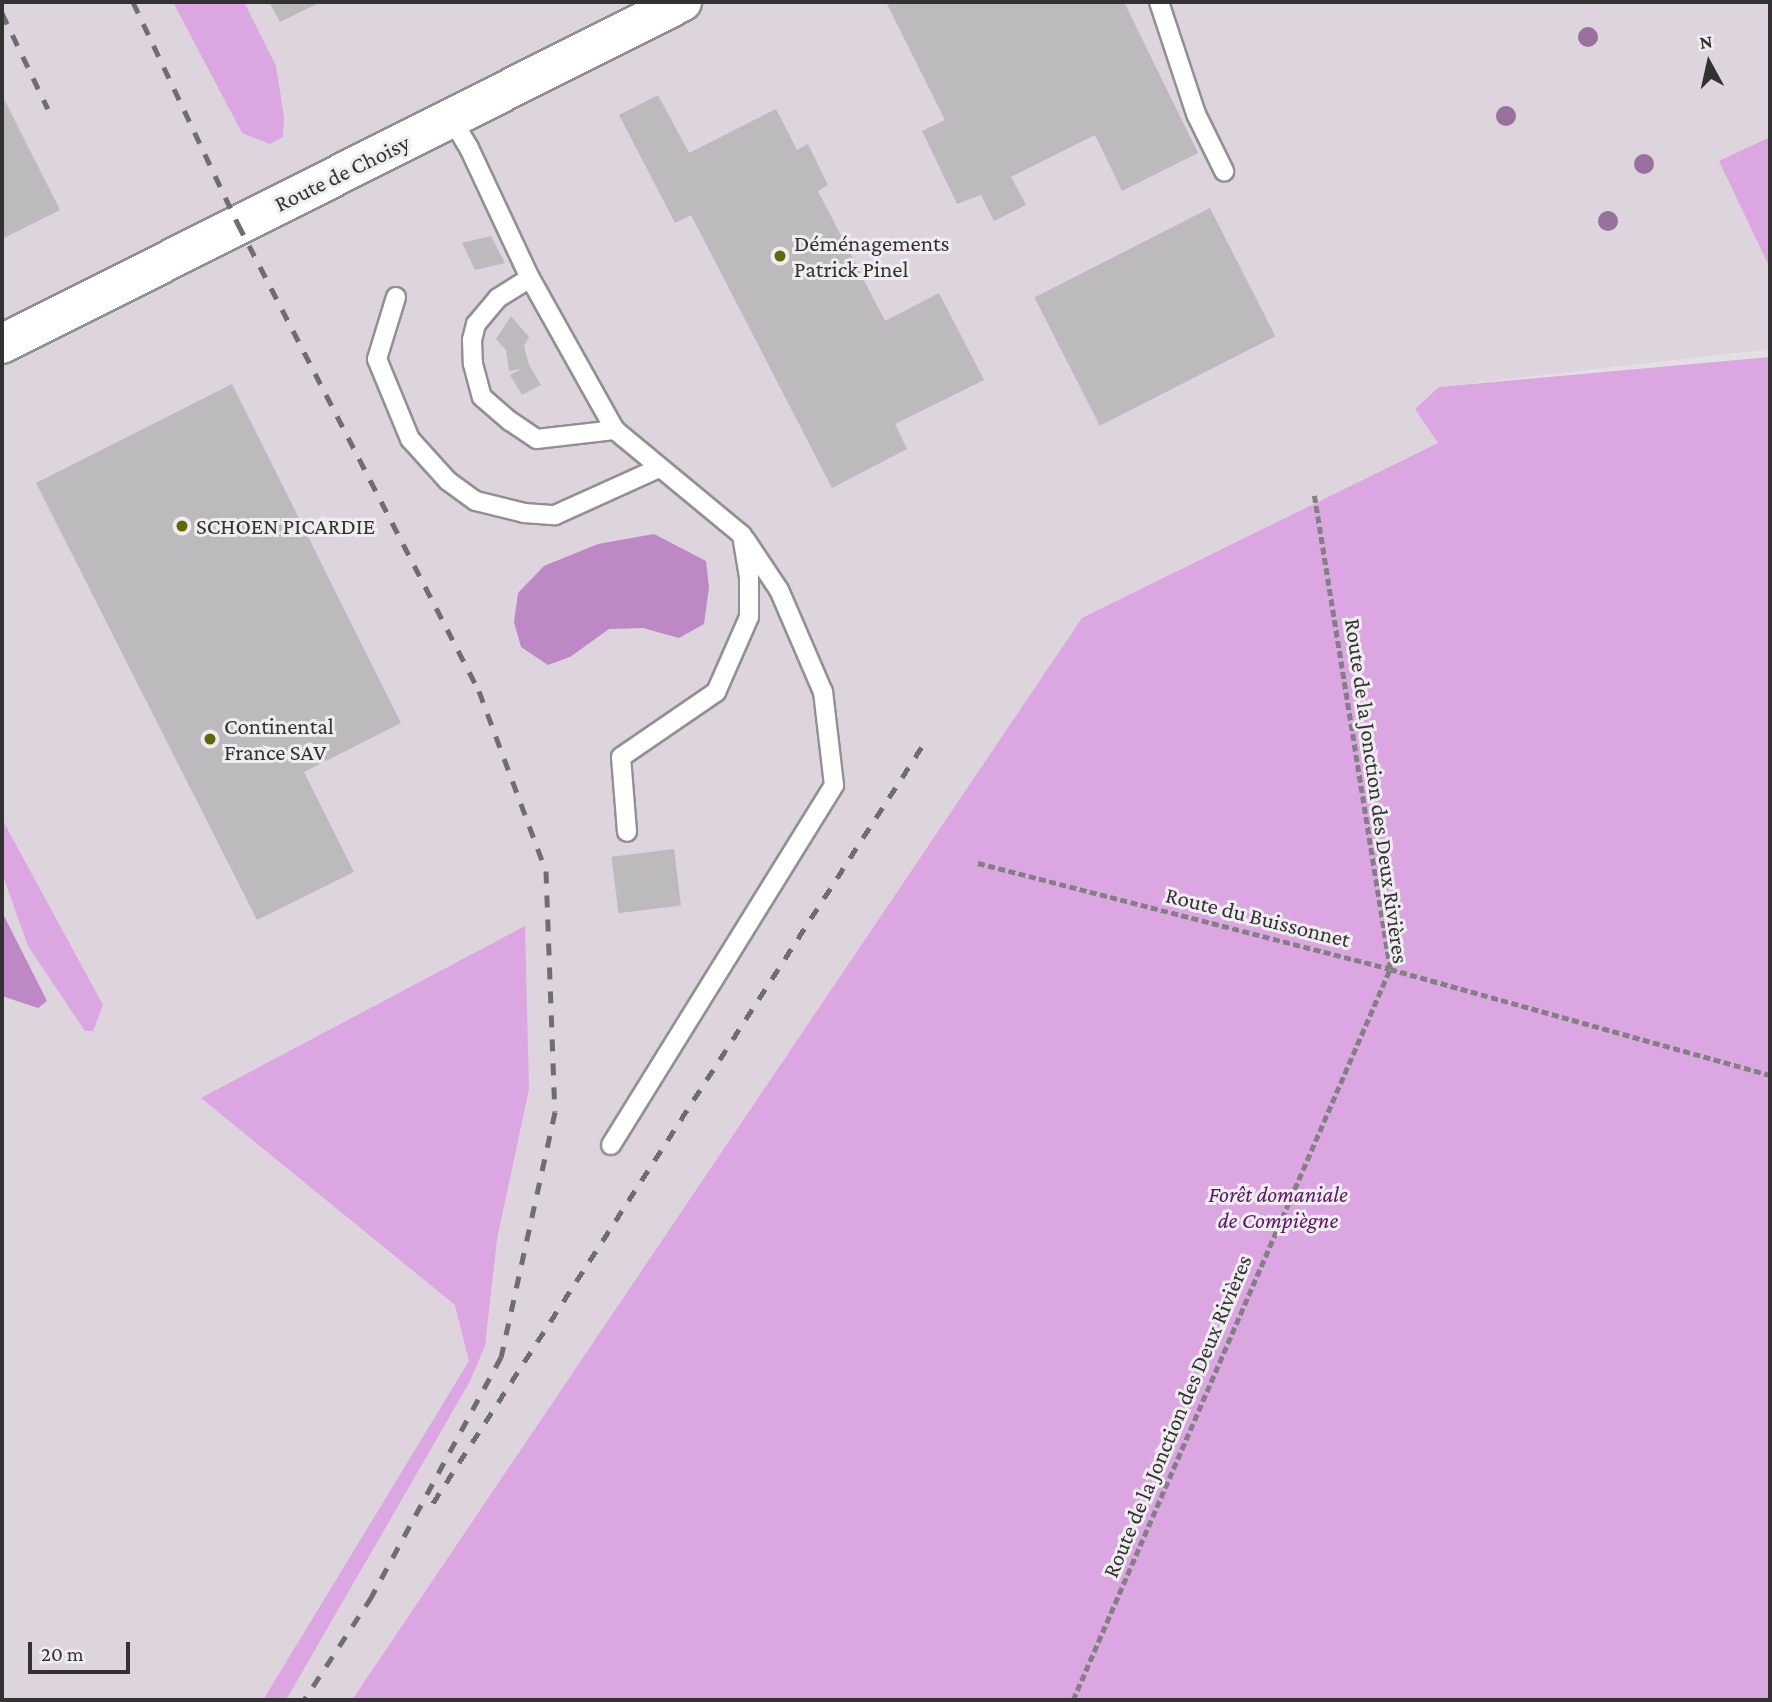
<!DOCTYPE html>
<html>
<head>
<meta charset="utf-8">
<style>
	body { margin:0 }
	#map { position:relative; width:1772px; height:1702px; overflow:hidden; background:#e3e0e3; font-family:"Crimson Pro",serif }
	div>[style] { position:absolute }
	.built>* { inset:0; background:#ddd4de }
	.green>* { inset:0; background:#dca6e2 }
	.water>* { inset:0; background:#be87c5 }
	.building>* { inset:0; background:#bdbabe; transform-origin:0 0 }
	.path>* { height:4.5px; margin-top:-2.25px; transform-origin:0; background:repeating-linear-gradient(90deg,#828082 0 7px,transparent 0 10.5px) }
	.roads { filter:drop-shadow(2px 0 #939093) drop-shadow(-2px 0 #939093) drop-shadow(0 2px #939093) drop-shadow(0 -2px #939093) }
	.lane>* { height:18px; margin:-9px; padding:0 9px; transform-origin:9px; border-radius:9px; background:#fff }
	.secondary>* { height:38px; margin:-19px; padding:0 19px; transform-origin:19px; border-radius:19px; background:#fff }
	.rail>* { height:5px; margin-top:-2.5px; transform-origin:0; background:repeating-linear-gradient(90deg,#6f6e6f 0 12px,transparent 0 24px) }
	.trees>* { width:20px; height:20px; margin:-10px; border-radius:50%; background:#98719d }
	.dots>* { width:19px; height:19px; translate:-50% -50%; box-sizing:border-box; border:4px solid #f0edf1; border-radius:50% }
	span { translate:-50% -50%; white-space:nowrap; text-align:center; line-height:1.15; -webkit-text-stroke:6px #f0edf1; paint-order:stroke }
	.street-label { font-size:23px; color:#333233 }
	.poi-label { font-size:23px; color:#333233 }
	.left { translate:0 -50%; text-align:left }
	.park-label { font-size:23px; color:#5b1763; font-style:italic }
	.frame { position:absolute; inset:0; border:4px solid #333233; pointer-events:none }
	.north { position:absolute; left:1674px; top:28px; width:70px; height:70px; -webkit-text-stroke:5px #f0edf1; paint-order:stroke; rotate:352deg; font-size:19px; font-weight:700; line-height:28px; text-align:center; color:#333233 }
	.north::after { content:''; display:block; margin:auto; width:24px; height:32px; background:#333233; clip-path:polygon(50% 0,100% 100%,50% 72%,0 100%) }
	.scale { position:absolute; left:28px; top:1642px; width:102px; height:32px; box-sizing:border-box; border:4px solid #333233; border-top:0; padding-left:9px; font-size:21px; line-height:24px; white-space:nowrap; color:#333233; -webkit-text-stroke:5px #f0edf1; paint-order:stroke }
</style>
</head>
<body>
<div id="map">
	<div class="built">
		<i style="clip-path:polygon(2px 2px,1770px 2px,1770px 349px,1439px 387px,1438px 443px,675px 1224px,352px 1700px,2px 1700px)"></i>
	</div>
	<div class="green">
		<i style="clip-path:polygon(173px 2px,244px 2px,276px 66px,284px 117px,283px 137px,270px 144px,242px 133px)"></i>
		<i style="clip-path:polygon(1770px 137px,1770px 268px,1719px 161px)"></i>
		<i style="clip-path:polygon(1770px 357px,1770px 1700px,352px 1700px,1082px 618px,1438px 443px,1415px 409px,1439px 387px)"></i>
		<i style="clip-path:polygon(2px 819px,103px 1005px,93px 1031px,85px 1031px,28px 946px,2px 873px)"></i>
		<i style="clip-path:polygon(525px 926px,529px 1089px,497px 1239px,485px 1346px,469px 1383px,286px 1700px,263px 1700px,469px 1361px,455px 1305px,201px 1098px)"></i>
	</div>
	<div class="water">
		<i style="clip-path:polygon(654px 534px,706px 561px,709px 587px,704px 624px,679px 638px,643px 628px,609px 629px,570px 657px,548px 665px,521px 647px,514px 622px,518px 593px,544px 566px,598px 544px)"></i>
		<i style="clip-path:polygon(2px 912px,47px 1001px,38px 1008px,2px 996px)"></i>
	</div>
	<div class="building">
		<i style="clip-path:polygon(269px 2px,321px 2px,280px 22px)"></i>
		<i style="clip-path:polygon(886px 2px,1124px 2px,1198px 153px,1122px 191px,1095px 135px,1011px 177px,1026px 205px,994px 221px,981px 195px,957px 204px,922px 131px,945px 120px)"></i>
		<i style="clip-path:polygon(2px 95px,60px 210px,2px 239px)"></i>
		<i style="clip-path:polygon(658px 95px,689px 153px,776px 109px,797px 150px,808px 144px,828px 185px,818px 191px,885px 321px,939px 293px,984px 380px,895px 424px,907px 449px,832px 488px,691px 215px,675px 223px,619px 115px)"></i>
		<i style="left:1210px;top:208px;width:144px;height:197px;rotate:63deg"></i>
		<i style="clip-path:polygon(491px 236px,505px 263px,475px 270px,462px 243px)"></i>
		<i style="clip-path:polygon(511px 316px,529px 337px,524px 346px,529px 365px,541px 385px,522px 395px,510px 375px,522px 369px,509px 371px,506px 350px,496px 339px)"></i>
		<i style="clip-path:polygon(232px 384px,401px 723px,304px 772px,354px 872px,257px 920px,36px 483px)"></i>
		<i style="left:674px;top:849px;width:57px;height:63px;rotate:83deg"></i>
	</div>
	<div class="path">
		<i style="left:978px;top:863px;width:425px;rotate:14.4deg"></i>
		<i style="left:1390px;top:969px;width:395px;rotate:15.6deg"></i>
		<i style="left:1073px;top:1700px;width:797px;rotate:-66.56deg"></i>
		<i style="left:1390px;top:969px;width:480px;rotate:-99.1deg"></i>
	</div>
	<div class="roads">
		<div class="lane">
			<i style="left:1159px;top:2px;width:118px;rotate:71.7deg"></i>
			<i style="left:1196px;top:114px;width:64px;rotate:63.8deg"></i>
			<i style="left:451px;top:118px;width:35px;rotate:59deg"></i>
			<i style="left:469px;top:148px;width:144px;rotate:64.9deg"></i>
			<i style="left:530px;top:278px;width:174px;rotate:60.8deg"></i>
			<i style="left:615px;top:430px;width:165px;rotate:39.6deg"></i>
			<i style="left:742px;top:535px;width:43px;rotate:80.5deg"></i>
			<i style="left:749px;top:577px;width:40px;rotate:90deg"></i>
			<i style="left:749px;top:617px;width:82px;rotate:113.7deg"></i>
			<i style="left:716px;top:692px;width:115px;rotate:145.6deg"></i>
			<i style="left:621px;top:757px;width:75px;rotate:85.4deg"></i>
			<i style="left:530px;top:278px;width:38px;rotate:148deg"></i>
			<i style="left:498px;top:298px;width:34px;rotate:130deg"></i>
			<i style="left:476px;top:324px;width:16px;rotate:104deg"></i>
			<i style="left:472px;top:340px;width:24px;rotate:88deg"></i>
			<i style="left:473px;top:364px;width:34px;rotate:75deg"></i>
			<i style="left:482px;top:397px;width:37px;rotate:41deg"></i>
			<i style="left:510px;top:421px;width:32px;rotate:34deg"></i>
			<i style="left:537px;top:439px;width:79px;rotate:-6.6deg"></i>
			<i style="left:396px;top:297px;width:65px;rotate:107deg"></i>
			<i style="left:377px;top:359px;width:87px;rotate:67.6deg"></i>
			<i style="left:410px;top:439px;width:57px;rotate:47.9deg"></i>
			<i style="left:448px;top:481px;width:34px;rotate:36deg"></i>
			<i style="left:476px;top:501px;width:49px;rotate:14deg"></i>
			<i style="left:524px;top:513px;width:31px;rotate:4deg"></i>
			<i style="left:555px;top:515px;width:114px;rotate:-24.3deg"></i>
			<i style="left:611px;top:1145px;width:423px;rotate:-58.2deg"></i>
			<i style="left:834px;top:785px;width:94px;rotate:-96.7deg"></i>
			<i style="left:823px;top:692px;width:111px;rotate:-113.3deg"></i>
			<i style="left:779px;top:590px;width:61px;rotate:-123.7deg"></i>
		</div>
		<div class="secondary">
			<i style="left:2px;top:344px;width:761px;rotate:-26.7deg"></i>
		</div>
	</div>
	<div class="rail">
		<i style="left:133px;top:2px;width:246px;rotate:64.7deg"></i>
		<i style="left:238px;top:224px;width:526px;rotate:62.7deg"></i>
		<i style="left:479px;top:691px;width:192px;rotate:69.6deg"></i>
		<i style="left:546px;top:871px;width:241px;rotate:87.9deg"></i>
		<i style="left:555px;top:1112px;width:251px;rotate:102.4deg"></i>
		<i style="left:501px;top:1357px;width:272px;rotate:118.4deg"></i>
		<i style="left:372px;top:1596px;width:124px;rotate:123.2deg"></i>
		<i style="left:2px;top:13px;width:106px;rotate:64.4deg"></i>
		<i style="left:433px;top:1503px;width:903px;rotate:-57.12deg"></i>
	</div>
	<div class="trees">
		<i style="left:1588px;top:37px"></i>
		<i style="left:1506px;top:116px"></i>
		<i style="left:1644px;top:164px"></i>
		<i style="left:1608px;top:221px"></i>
	</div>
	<div class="dots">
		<i style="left:780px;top:256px;background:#636807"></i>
		<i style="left:182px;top:526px;background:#636807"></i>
		<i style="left:210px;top:739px;background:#636807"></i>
	</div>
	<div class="street-label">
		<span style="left:342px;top:173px;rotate:-26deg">Route de Choisy</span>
		<span style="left:1377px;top:791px;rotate:82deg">Route de la Jonction des Deux Rivières</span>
		<span style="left:1258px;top:917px;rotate:14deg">Route du Buissonnet</span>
		<span style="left:1177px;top:1416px;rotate:-67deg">Route de la Jonction des Deux Rivières</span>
	</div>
	<div class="poi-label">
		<span class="left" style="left:794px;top:256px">Déménagements<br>Patrick Pinel</span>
		<span class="left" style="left:196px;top:526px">SCHOEN PICARDIE</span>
		<span class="left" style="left:224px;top:739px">Continental<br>France SAV</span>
	</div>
	<div class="park-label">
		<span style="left:1278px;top:1207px">Forêt domaniale<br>de Compiègne</span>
	</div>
	<div class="frame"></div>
	<div class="north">N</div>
	<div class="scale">20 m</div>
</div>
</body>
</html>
